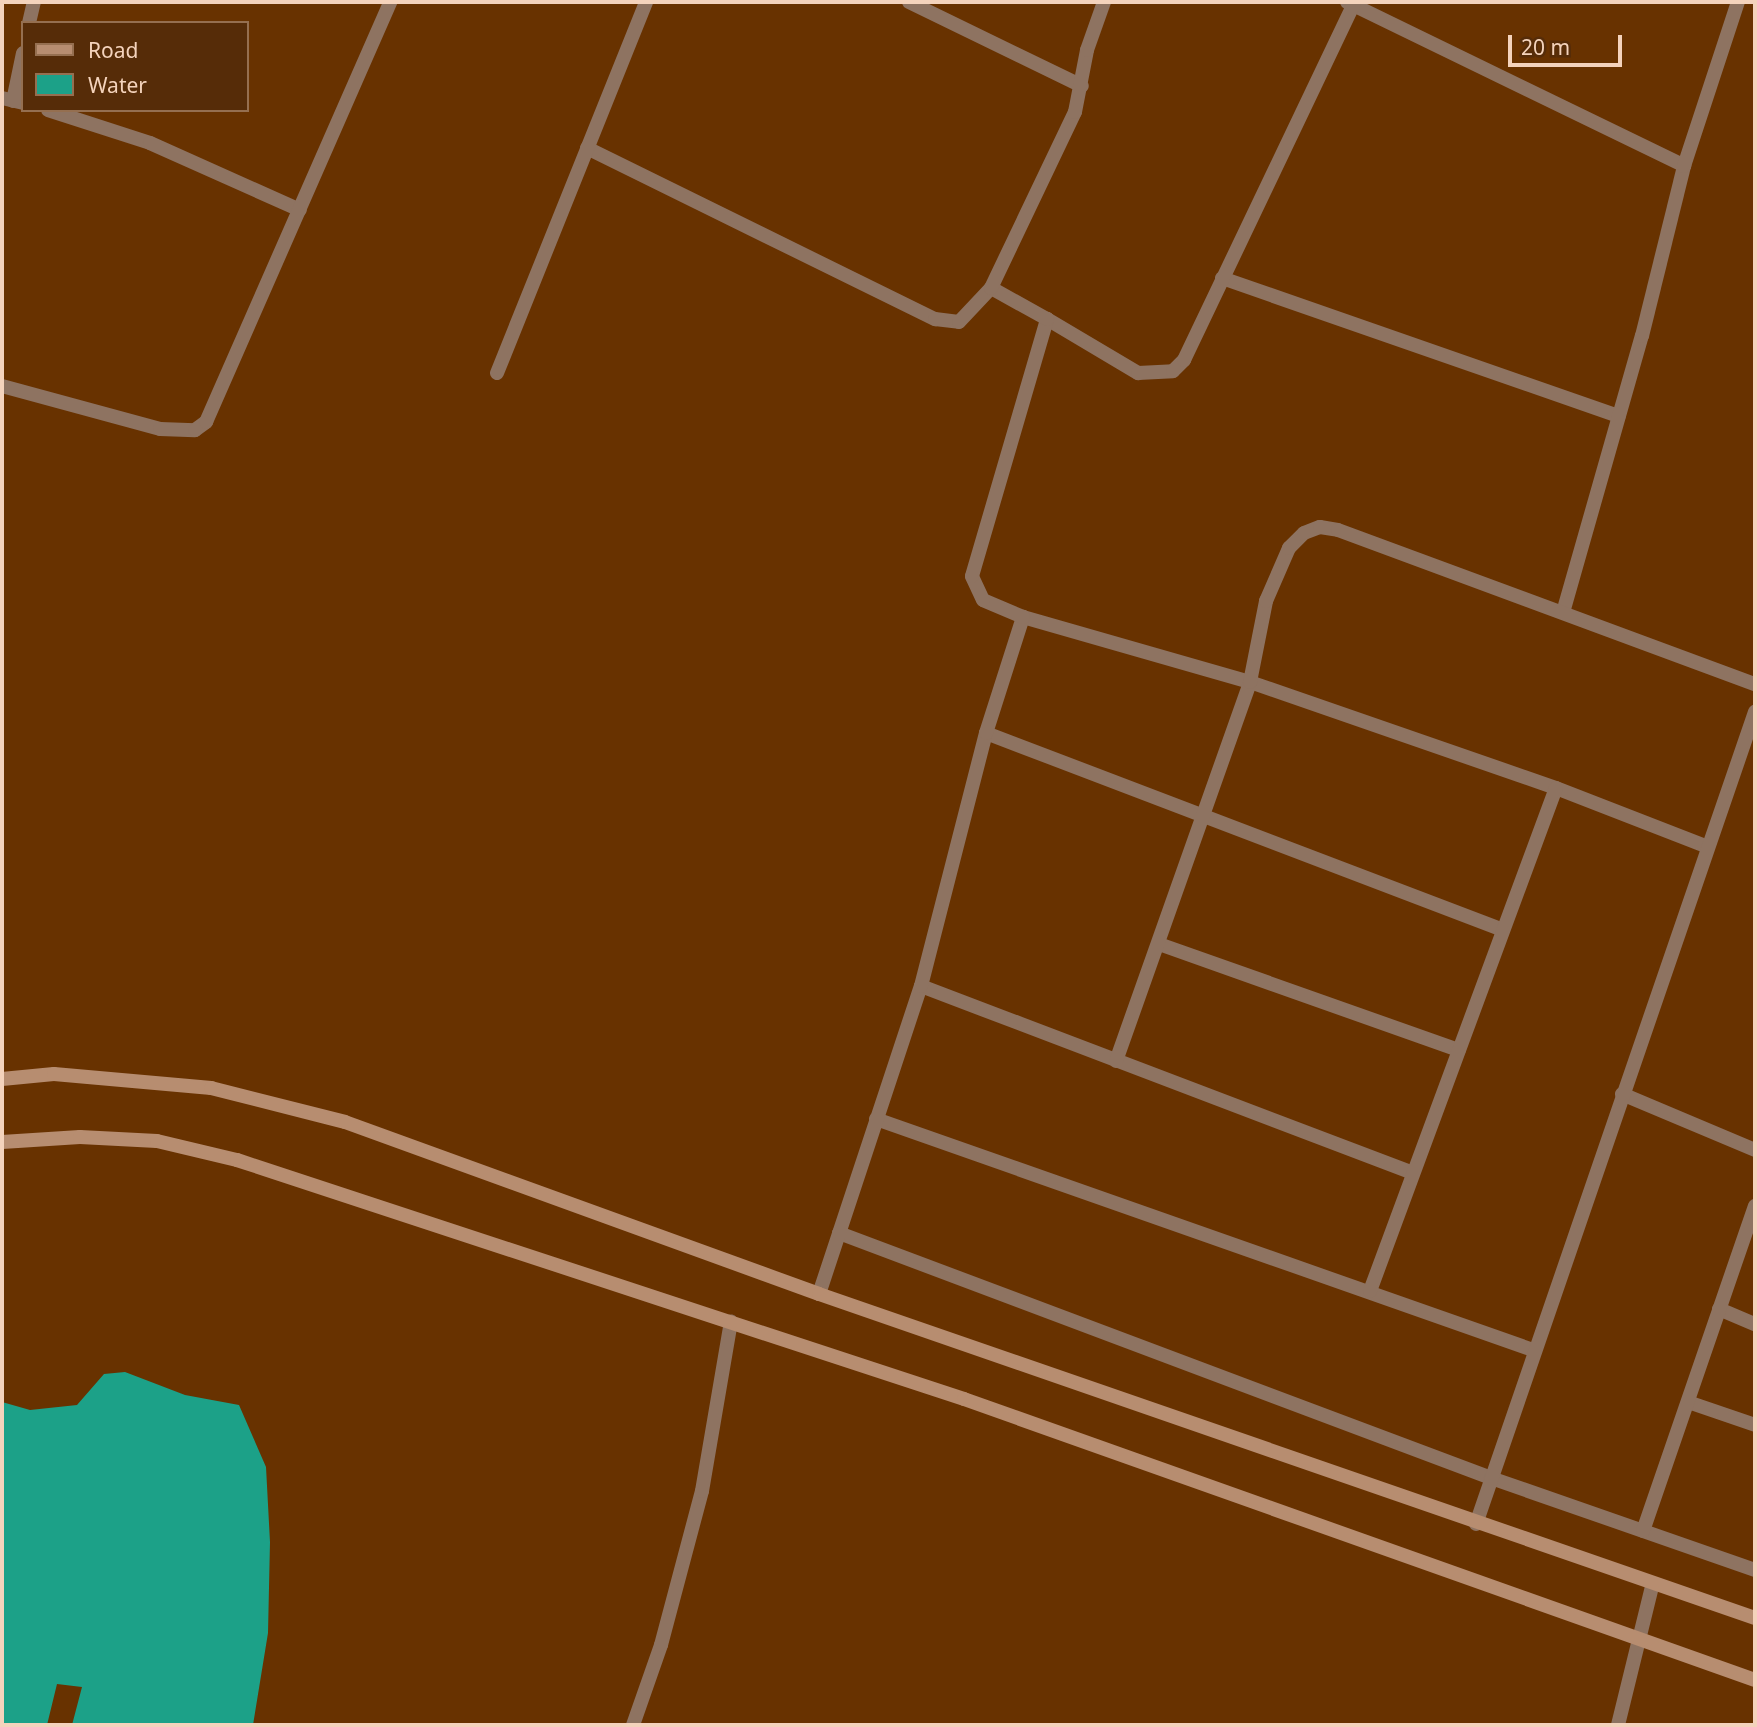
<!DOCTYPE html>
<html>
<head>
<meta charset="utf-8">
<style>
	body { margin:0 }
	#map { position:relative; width:1757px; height:1727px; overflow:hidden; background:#683200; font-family:"Noto Sans",sans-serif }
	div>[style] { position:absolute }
	.water>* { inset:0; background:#1ca188 }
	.lane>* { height:14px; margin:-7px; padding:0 7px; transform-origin:7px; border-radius:7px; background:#8e7361 }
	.street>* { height:14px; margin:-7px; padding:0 7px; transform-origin:7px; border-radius:7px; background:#8e7361 }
	.secondary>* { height:14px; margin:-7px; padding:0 7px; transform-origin:7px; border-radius:7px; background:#b78d70 }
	span { translate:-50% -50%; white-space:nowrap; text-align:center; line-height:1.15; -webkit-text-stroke:5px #562c08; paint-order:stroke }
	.frame { position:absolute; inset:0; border:4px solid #f4d3bc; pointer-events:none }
	.legend { position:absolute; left:21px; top:21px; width:228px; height:91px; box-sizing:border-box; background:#562c08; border:2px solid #956f50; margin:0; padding:9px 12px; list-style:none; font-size:21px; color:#f4d3bc }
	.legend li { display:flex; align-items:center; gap:14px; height:35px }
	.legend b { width:35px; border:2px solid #956f50 }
	.scale { position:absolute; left:1508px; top:35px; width:114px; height:32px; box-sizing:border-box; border:4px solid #f4d3bc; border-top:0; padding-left:9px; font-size:21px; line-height:24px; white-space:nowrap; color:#f4d3bc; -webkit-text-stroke:5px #562c08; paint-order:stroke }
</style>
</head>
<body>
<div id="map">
	<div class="water">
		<i style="clip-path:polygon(125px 1372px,185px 1395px,239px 1405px,266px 1467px,270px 1542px,268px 1633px,253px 1725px,72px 1725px,82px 1687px,57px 1684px,47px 1725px,2px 1725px,2px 1402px,30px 1410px,77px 1405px,104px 1374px)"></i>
	</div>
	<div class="lane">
		<i style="left:633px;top:1725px;width:85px;rotate:-70.7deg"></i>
		<i style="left:661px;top:1645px;width:159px;rotate:-75.1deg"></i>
		<i style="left:702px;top:1491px;width:172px;rotate:-80.3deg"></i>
	</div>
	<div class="street">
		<i style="left:909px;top:2px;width:192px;rotate:25.9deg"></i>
		<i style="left:1347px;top:2px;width:375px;rotate:25.9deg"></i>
		<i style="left:29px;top:23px;width:22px;rotate:-77deg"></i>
		<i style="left:2px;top:98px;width:22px;rotate:13deg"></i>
		<i style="left:13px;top:101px;width:49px;rotate:-78.2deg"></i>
		<i style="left:48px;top:110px;width:107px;rotate:17.9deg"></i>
		<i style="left:150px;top:143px;width:164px;rotate:24.1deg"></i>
		<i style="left:587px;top:148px;width:388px;rotate:26.2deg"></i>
		<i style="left:935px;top:319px;width:24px;rotate:7deg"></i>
		<i style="left:959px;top:322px;width:47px;rotate:-46.7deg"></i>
		<i style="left:1222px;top:278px;width:420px;rotate:19.2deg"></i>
		<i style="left:1047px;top:319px;width:106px;rotate:30.7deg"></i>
		<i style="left:1138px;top:373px;width:35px;rotate:-3deg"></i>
		<i style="left:1173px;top:371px;width:16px;rotate:-45deg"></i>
		<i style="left:1184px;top:360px;width:393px;rotate:-64.5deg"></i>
		<i style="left:497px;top:373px;width:400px;rotate:-68.1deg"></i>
		<i style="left:2px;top:386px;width:164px;rotate:15.2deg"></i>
		<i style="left:160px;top:429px;width:35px;rotate:2deg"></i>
		<i style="left:195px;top:430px;width:14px;rotate:-36deg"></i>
		<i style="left:206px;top:422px;width:459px;rotate:-66.3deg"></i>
		<i style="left:1564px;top:609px;width:284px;rotate:-74.1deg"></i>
		<i style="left:1642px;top:336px;width:175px;rotate:-76.1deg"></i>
		<i style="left:1684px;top:166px;width:173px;rotate:-71.8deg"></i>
		<i style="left:1023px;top:617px;width:236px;rotate:16deg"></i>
		<i style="left:1250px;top:682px;width:324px;rotate:19.1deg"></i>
		<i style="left:1556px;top:788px;width:163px;rotate:21.2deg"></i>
		<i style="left:986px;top:733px;width:553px;rotate:20.86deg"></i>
		<i style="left:1159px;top:944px;width:318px;rotate:19.5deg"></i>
		<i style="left:921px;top:986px;width:526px;rotate:20.81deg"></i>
		<i style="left:1116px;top:1061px;width:402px;rotate:-70.5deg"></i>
		<i style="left:1250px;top:682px;width:83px;rotate:-78.8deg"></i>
		<i style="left:1266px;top:601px;width:58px;rotate:-66.5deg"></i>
		<i style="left:1289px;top:548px;width:21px;rotate:-45deg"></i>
		<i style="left:1304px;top:533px;width:17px;rotate:-21deg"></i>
		<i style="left:1320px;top:527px;width:18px;rotate:9deg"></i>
		<i style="left:1338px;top:530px;width:445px;rotate:20.3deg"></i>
		<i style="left:1622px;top:1094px;width:144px;rotate:22.8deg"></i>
		<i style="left:876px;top:1119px;width:696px;rotate:19.37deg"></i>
		<i style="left:839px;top:1233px;width:697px;rotate:20.59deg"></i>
		<i style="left:1491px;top:1478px;width:280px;rotate:19.2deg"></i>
		<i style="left:1370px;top:1291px;width:536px;rotate:-69.71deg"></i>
		<i style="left:819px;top:1294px;width:324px;rotate:-71.7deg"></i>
		<i style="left:921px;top:986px;width:261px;rotate:-75.6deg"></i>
		<i style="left:986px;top:733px;width:122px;rotate:-72.3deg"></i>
		<i style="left:1023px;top:617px;width:43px;rotate:-157deg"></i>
		<i style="left:983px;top:600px;width:26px;rotate:-115deg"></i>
		<i style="left:972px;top:576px;width:268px;rotate:-73.7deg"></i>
		<i style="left:1047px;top:319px;width:64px;rotate:-151deg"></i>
		<i style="left:991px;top:288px;width:195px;rotate:-64.5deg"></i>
		<i style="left:1075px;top:112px;width:63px;rotate:-79deg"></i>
		<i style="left:1087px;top:50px;width:51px;rotate:-70.5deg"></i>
		<i style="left:1719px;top:1309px;width:39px;rotate:23deg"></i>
		<i style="left:1688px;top:1402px;width:71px;rotate:18.9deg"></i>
		<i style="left:1476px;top:1524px;width:859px;rotate:-71.04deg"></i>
		<i style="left:1643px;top:1531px;width:344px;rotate:-71deg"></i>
		<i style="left:1618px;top:1725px;width:146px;rotate:-76.2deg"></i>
	</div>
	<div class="secondary">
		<i style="left:2px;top:1079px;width:52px;rotate:-5.5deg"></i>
		<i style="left:54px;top:1074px;width:158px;rotate:5.1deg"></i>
		<i style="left:211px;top:1088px;width:138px;rotate:14.2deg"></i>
		<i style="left:345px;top:1122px;width:504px;rotate:19.94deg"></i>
		<i style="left:819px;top:1294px;width:990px;rotate:19.09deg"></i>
		<i style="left:2px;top:1142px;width:78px;rotate:-3.7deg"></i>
		<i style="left:80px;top:1137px;width:77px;rotate:3deg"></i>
		<i style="left:157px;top:1141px;width:82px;rotate:13.4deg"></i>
		<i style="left:237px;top:1160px;width:765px;rotate:18.2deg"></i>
		<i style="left:964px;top:1399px;width:839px;rotate:19.56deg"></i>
	</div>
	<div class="frame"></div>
	<ul class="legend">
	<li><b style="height:9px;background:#b78d70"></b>Road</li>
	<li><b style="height:19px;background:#1ca188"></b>Water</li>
	</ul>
	<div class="scale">20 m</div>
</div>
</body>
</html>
